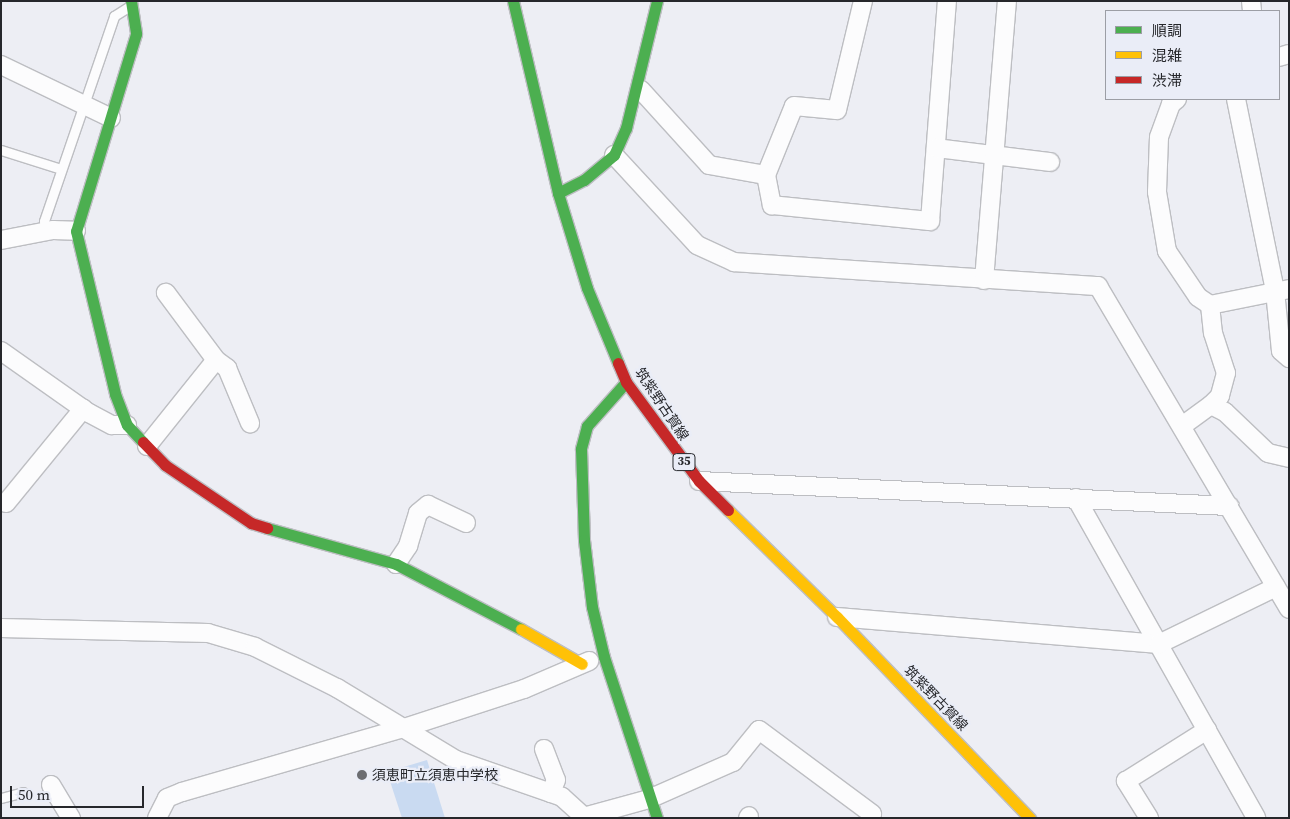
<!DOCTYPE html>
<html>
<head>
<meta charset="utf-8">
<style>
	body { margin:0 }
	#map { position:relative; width:1290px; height:819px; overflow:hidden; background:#edeef4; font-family:"Source Serif 4","Noto Sans JP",serif }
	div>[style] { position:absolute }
	.water>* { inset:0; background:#c9daf1 }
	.roads { filter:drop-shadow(1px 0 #bdbec2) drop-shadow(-1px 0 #bdbec2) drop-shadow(0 1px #bdbec2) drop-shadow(0 -1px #bdbec2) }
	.lane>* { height:9px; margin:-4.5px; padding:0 4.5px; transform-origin:4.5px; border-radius:4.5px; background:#fcfcfd }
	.street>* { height:18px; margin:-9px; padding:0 9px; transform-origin:9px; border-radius:9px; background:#fcfcfd }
	.fast>* { height:11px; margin:-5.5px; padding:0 5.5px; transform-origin:5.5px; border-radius:5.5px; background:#4caf50 }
	.slow>* { height:11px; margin:-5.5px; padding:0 5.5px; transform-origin:5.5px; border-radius:5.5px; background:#ffc107 }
	.jam>* { height:11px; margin:-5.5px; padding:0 5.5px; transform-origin:5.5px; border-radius:5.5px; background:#c62828 }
	.dots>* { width:14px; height:14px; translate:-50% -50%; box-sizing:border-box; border:2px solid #eaedf7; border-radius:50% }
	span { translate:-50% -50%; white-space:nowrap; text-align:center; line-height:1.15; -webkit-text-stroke:4.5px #eaedf7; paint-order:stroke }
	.shield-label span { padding:1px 4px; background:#eaedf7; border:1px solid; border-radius:4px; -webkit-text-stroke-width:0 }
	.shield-label { font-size:12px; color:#26272b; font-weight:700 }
	.street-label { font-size:14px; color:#26272b }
	.poi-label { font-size:14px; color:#26272b }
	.left { translate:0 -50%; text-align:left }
	.frame { position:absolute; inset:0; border:2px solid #26272b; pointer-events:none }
	.legend { position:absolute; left:1105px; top:10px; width:175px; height:90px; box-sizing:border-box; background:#eaedf7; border:1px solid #9c9ea5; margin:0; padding:6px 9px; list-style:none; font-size:15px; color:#26272b }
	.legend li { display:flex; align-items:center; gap:10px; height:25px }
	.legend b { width:25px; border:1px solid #9c9ea5 }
	.scale { position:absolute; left:10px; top:786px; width:134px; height:22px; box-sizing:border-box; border:2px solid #26272b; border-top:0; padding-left:6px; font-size:15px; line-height:18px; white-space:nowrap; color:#26272b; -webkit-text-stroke:4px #eaedf7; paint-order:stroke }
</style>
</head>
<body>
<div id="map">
	<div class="water">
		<i style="clip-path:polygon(427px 760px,445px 818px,402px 818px,387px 772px)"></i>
	</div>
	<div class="roads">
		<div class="lane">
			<i style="left:1px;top:150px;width:63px;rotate:17.6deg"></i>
			<i style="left:45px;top:232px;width:11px;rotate:-95deg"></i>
			<i style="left:44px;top:221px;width:217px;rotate:-71.1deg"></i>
			<i style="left:114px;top:16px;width:19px;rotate:-32deg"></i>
			<i style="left:1px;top:798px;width:23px;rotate:-15deg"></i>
		</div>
		<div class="street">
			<i style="left:1251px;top:1px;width:10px;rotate:84deg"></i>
			<i style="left:1279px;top:57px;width:10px;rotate:-17deg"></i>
			<i style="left:1px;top:65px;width:122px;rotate:25.7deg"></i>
			<i style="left:641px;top:90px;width:101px;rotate:47.8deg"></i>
			<i style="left:709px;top:165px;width:58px;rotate:10deg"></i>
			<i style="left:766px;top:175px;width:31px;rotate:79deg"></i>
			<i style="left:772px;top:205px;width:159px;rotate:5.8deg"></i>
			<i style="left:930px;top:221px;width:221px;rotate:-85.6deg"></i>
			<i style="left:1177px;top:99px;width:8px;rotate:140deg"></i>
			<i style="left:1171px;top:104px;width:35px;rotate:110deg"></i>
			<i style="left:1159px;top:137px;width:55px;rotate:92.1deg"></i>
			<i style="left:1157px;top:192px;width:60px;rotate:80.4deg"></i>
			<i style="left:1167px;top:251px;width:55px;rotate:56deg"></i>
			<i style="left:1198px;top:297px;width:14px;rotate:34deg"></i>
			<i style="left:1210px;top:305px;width:81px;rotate:-11.4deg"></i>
			<i style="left:1236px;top:99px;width:196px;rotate:78.5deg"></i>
			<i style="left:1275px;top:291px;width:60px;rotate:84.3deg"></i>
			<i style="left:1281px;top:351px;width:11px;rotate:41deg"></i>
			<i style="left:936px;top:148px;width:115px;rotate:7deg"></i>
			<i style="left:614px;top:155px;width:122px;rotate:47.3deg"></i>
			<i style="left:697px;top:245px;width:41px;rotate:24.7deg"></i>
			<i style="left:734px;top:262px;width:365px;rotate:3.8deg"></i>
			<i style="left:1098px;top:286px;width:375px;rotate:59.4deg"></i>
			<i style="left:766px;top:175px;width:74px;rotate:-67.9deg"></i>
			<i style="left:794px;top:106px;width:43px;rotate:5.3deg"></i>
			<i style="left:837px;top:110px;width:112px;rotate:-76.6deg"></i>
			<i style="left:1px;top:240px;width:53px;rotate:-10.9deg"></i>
			<i style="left:53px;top:230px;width:23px;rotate:2deg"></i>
			<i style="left:984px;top:280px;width:280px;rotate:-85.3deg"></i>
			<i style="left:1210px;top:305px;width:28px;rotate:84deg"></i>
			<i style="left:1213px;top:333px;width:42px;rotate:72deg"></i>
			<i style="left:1226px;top:373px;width:24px;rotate:105deg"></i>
			<i style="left:1220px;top:396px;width:13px;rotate:135deg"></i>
			<i style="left:1211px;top:405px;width:16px;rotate:27deg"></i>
			<i style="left:1225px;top:412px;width:59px;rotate:43.6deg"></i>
			<i style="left:1268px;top:453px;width:22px;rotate:13deg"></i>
			<i style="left:1px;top:351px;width:108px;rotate:35.2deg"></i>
			<i style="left:89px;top:413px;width:26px;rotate:28deg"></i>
			<i style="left:112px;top:425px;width:15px"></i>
			<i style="left:216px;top:360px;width:14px;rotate:36deg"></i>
			<i style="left:227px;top:368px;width:60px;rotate:67.3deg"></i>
			<i style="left:1182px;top:426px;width:36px;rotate:-36deg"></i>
			<i style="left:147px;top:446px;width:110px;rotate:-51.3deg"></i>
			<i style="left:216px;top:360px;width:84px;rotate:-126.7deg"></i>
			<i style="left:699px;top:481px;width:531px;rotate:2.7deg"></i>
			<i style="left:1076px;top:498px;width:367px;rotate:60.6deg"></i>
			<i style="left:6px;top:503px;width:122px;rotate:-50.7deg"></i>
			<i style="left:396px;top:564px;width:22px;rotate:-56deg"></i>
			<i style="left:408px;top:546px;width:34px;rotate:-73deg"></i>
			<i style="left:418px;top:513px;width:13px;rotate:-39deg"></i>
			<i style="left:428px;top:505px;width:42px;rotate:25.3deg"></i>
			<i style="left:837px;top:617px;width:323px;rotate:4.8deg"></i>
			<i style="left:1159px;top:644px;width:130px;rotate:-26deg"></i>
			<i style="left:1px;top:628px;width:207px;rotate:1.4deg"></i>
			<i style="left:208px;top:633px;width:49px;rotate:16.6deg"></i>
			<i style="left:255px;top:647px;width:92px;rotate:26.6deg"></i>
			<i style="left:337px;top:688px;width:139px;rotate:31.2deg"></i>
			<i style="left:456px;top:760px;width:112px;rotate:19.2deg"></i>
			<i style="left:562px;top:797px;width:27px;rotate:42deg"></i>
			<i style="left:544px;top:749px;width:33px;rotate:69deg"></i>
			<i style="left:556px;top:780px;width:14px;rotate:111deg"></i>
			<i style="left:51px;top:785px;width:39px;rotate:59deg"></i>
			<i style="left:157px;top:818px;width:22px;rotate:-63deg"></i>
			<i style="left:167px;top:798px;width:16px;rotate:-22deg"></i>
			<i style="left:182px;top:792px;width:231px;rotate:-16.1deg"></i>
			<i style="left:404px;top:728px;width:126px;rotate:-18deg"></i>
			<i style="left:524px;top:689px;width:71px;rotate:-23.3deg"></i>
			<i style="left:580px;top:818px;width:72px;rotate:-15.4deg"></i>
			<i style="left:649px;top:799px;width:92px;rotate:-23.8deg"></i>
			<i style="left:733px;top:762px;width:41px;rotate:-50.9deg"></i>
			<i style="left:759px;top:730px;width:141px;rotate:36.6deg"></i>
			<i style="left:748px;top:818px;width:2px;rotate:-63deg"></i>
			<i style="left:1149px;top:818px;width:44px;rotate:-121.9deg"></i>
			<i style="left:1126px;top:781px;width:96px;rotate:-32.2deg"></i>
		</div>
		<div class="fast">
			<i style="left:131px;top:1px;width:33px;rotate:81deg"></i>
			<i style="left:136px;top:34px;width:206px;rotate:106.9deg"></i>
			<i style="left:76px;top:231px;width:168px;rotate:76.5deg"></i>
			<i style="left:115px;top:394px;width:33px;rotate:69deg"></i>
			<i style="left:127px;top:425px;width:23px;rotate:47deg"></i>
			<i style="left:513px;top:1px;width:197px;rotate:76.8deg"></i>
			<i style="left:558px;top:193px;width:99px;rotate:73deg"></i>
			<i style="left:587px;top:288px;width:81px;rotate:67.5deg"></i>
			<i style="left:558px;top:193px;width:29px;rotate:-27deg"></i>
			<i style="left:584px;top:180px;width:39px;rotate:-40deg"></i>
			<i style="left:614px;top:155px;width:30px;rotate:-66deg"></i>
			<i style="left:626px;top:128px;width:131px;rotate:-76.3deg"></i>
			<i style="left:626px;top:382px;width:59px;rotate:131.6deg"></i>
			<i style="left:587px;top:426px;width:24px;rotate:105deg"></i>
			<i style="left:581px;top:449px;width:91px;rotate:88.1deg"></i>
			<i style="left:584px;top:540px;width:67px;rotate:83.2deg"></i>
			<i style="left:592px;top:607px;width:51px;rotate:76.5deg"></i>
			<i style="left:604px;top:657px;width:169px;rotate:71.8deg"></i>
			<i style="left:267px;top:528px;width:134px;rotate:15.6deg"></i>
			<i style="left:396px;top:564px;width:141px;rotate:27.5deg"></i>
		</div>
		<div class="slow">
			<i style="left:728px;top:510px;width:153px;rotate:44.5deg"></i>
			<i style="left:837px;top:617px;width:279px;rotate:46.2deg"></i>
			<i style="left:521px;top:629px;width:70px;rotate:29.8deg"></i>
		</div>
		<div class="jam">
			<i style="left:618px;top:363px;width:21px;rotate:67deg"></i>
			<i style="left:626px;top:382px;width:123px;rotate:53.6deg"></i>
			<i style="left:699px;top:481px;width:41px;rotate:45deg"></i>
			<i style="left:143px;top:442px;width:32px;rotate:46deg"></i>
			<i style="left:165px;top:465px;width:104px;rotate:34deg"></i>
			<i style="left:251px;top:523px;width:17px;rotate:17deg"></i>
		</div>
	</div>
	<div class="dots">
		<i style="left:362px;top:775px;background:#6c6d71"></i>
	</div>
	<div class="shield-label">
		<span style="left:684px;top:462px">35</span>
	</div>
	<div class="street-label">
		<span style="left:662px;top:404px;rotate:56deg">筑紫野古賀線</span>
		<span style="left:936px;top:698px;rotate:46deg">筑紫野古賀線</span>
	</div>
	<div class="poi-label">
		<span class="left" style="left:372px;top:775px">須恵町立須恵中学校</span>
	</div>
	<div class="frame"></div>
	<ul class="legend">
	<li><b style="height:6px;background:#4caf50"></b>順調</li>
	<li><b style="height:6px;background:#ffc107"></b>混雑</li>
	<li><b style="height:6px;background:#c62828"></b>渋滞</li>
	</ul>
	<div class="scale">50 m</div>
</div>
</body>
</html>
